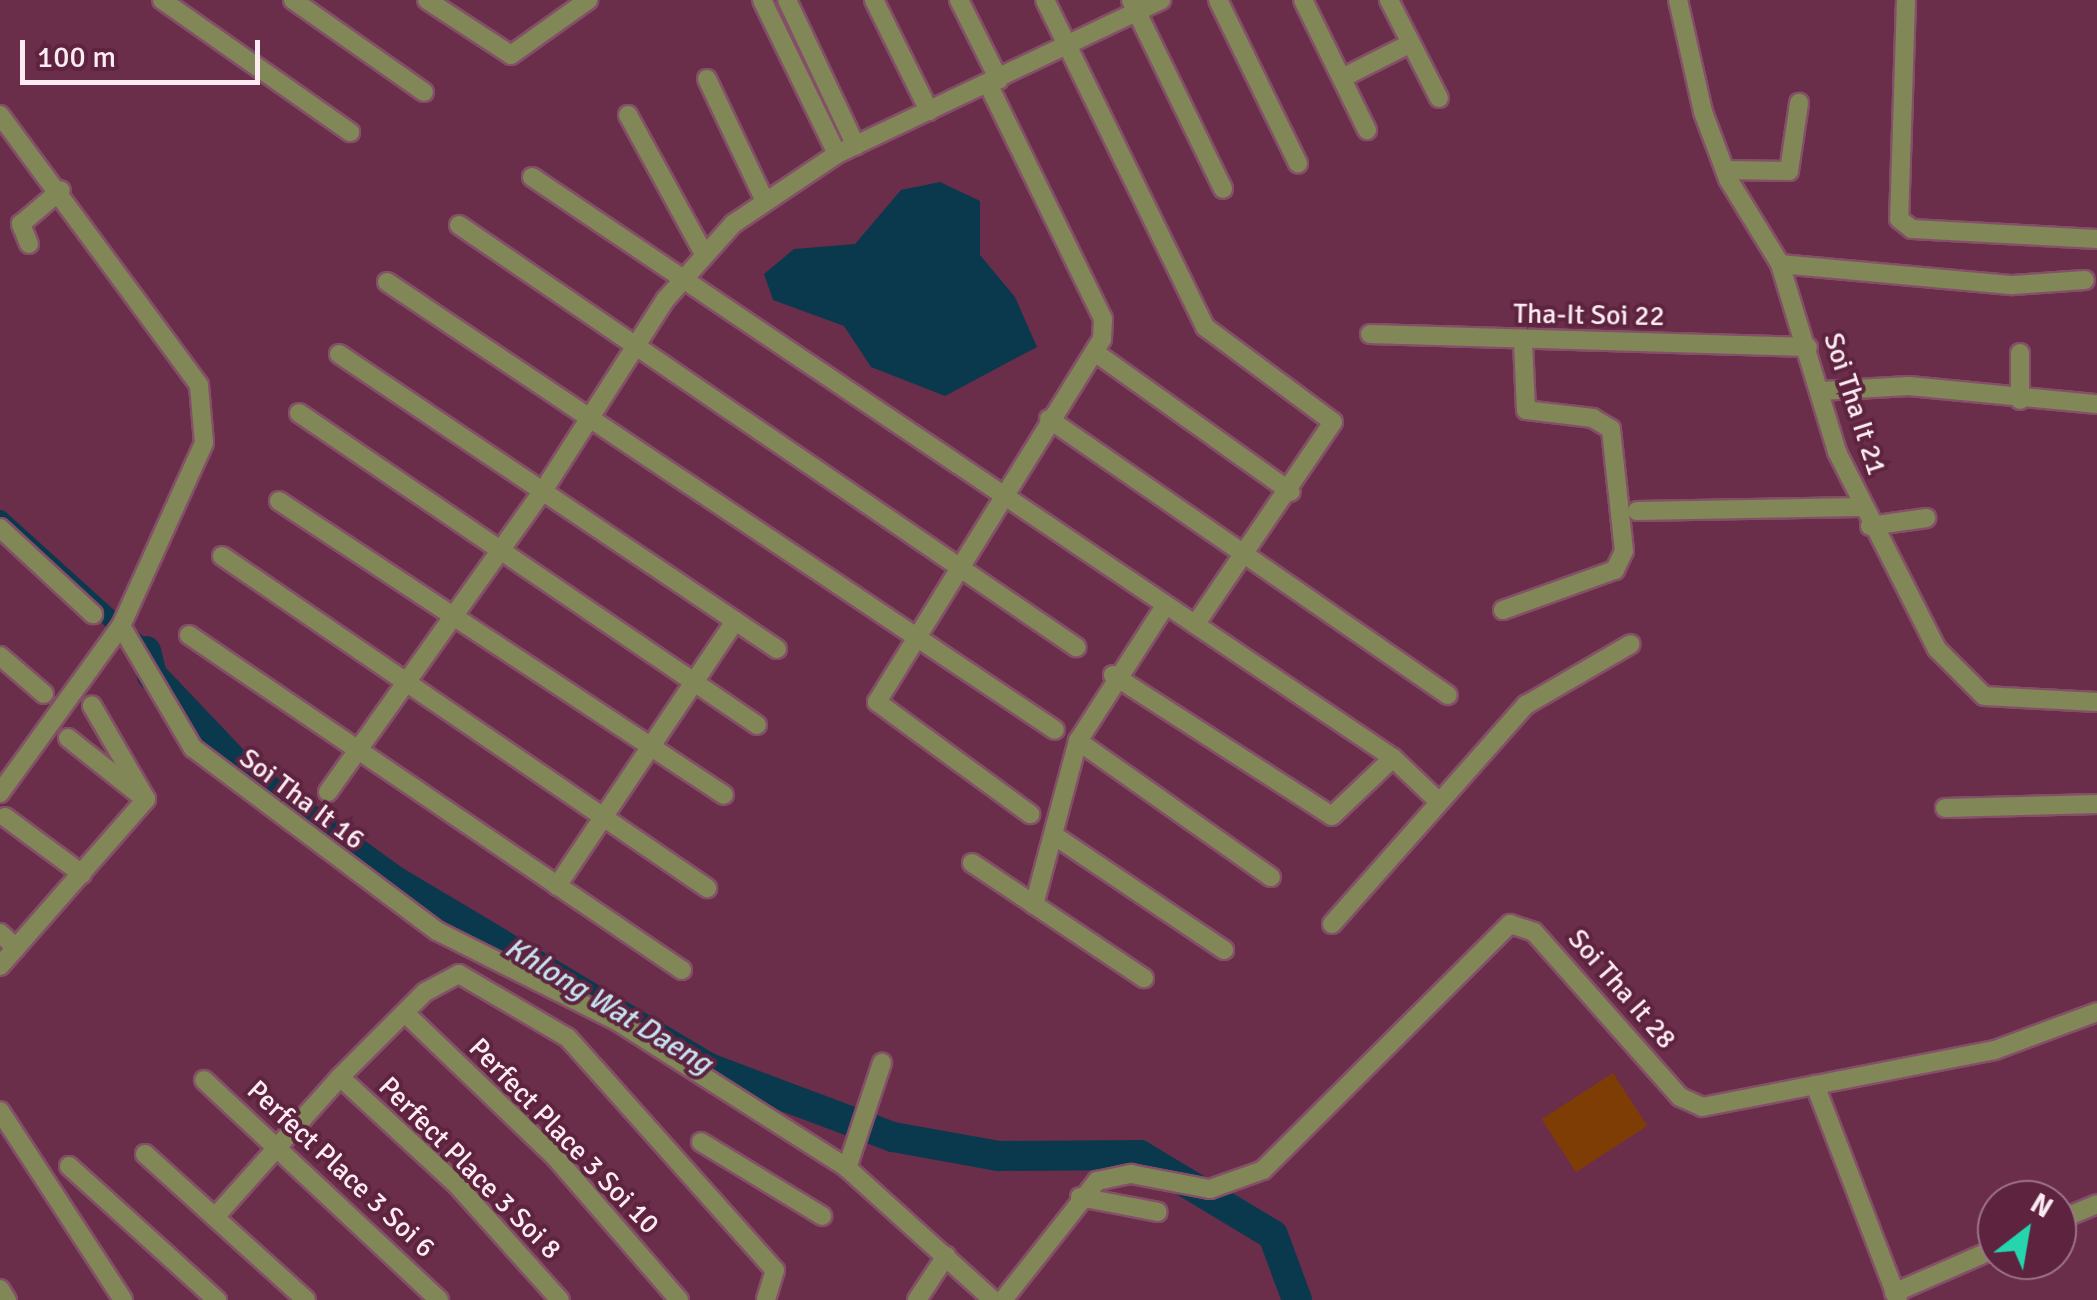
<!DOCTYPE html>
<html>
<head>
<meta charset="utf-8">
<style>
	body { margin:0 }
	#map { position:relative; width:2097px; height:1300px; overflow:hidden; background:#6a2e4a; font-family:Signika,sans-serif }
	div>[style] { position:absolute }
	.green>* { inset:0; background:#7e3d04; transform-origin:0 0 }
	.water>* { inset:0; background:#0a394e }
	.canal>* { height:18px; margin:-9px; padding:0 9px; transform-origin:9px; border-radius:9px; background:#0a394e }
	.river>* { height:30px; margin:-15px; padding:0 15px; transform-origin:15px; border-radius:15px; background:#0a394e }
	.roads { filter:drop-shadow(2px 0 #845068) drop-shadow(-2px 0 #845068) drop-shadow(0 2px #845068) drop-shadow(0 -2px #845068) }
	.street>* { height:18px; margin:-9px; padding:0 9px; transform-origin:9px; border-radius:9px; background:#828757 }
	span { translate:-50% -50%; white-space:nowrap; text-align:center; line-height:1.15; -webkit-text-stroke:8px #5d233f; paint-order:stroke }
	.street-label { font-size:28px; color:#fcecf2 }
	.water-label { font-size:30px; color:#c6e2f1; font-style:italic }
	.north { position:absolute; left:1977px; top:1180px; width:100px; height:100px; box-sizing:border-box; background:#5d233f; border:2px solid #9d7387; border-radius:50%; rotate:31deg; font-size:28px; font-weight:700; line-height:40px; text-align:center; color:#fcecf2 }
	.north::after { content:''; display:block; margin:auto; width:35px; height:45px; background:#24d5ae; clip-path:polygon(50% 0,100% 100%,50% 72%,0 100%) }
	.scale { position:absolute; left:20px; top:40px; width:240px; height:45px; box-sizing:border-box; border:5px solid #fcecf2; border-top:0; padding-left:12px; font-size:30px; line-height:35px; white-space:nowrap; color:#fcecf2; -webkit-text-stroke:8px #5d233f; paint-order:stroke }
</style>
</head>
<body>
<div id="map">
	<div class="green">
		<i style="left:1613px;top:1073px;width:63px;height:85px;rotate:57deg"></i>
	</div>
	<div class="water">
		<i style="clip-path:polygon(940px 182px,980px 201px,980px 255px,1015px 297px,1037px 347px,945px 396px,871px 367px,844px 326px,773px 300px,764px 274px,794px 249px,855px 244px,901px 190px)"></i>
	</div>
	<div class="canal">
		<i style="left:0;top:519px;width:197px;rotate:42.1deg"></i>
	</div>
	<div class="river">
		<i style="left:146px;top:651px;width:25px;rotate:76deg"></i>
		<i style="left:152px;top:675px;width:134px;rotate:46.5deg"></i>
		<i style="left:244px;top:772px;width:186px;rotate:35.8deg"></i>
		<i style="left:395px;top:881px;width:365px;rotate:30.8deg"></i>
		<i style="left:709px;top:1068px;width:197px;rotate:20.6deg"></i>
		<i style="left:893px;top:1137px;width:108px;rotate:10.2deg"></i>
		<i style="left:999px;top:1156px;width:141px;rotate:-0.4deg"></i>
		<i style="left:1140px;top:1155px;width:155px;rotate:31deg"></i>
		<i style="left:1273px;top:1235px;width:69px;rotate:69.7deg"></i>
	</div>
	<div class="roads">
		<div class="street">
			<i style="left:162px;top:0;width:230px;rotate:35.1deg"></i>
			<i style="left:293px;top:0;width:160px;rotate:35.1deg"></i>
			<i style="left:427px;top:0;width:100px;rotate:33.2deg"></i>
			<i style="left:511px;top:55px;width:95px;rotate:-35.5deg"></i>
			<i style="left:762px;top:0;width:171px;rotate:64deg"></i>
			<i style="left:787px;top:0;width:161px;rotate:64.7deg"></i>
			<i style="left:874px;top:0;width:124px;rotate:63.6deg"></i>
			<i style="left:959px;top:0;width:89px;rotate:63.4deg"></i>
			<i style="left:1045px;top:0;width:364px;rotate:63.9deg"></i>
			<i style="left:1205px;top:327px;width:159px;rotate:36.6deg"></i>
			<i style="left:1333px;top:422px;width:245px;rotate:124.2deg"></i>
			<i style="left:1131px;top:0;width:210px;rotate:64deg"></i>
			<i style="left:1218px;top:0;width:182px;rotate:63.9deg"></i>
			<i style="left:1303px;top:0;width:145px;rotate:63.8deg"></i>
			<i style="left:1389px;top:0;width:110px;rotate:63deg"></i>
			<i style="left:1678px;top:0;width:115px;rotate:77.4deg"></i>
			<i style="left:1703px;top:112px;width:72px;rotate:69.5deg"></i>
			<i style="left:1728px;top:179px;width:100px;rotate:58.5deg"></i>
			<i style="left:1780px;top:264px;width:196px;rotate:73.1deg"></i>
			<i style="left:1837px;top:452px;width:221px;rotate:63.1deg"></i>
			<i style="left:1937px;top:649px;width:66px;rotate:45deg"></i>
			<i style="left:1984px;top:696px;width:113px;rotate:3deg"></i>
			<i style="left:1906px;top:0;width:219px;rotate:91.8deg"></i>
			<i style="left:1899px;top:219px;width:16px;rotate:38deg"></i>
			<i style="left:1912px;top:229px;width:185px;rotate:3.1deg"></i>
			<i style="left:1342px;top:78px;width:77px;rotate:-26.9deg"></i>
			<i style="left:707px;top:79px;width:131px;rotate:64.6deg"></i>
			<i style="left:989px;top:86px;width:259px;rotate:63.9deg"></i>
			<i style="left:1103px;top:319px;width:20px;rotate:93deg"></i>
			<i style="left:1102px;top:339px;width:427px;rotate:121.8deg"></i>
			<i style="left:877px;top:702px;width:190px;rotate:36.2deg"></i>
			<i style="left:0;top:115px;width:335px;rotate:53.6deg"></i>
			<i style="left:199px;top:385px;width:58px;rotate:85.1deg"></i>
			<i style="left:204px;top:443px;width:201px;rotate:114.4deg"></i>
			<i style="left:121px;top:626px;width:142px;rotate:59.5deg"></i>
			<i style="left:193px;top:748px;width:305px;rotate:36.9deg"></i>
			<i style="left:437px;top:931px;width:199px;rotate:26.6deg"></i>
			<i style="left:615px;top:1020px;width:275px;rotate:32.5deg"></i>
			<i style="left:847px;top:1168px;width:197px;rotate:42.1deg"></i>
			<i style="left:628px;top:115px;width:158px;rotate:61.3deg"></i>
			<i style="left:1725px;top:170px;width:64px;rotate:0.9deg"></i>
			<i style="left:1789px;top:171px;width:69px;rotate:-81.6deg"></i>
			<i style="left:532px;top:177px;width:1039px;rotate:34.01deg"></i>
			<i style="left:1393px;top:758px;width:62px;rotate:43.7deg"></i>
			<i style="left:459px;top:225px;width:748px;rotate:34.37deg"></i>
			<i style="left:29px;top:244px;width:22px;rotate:-112deg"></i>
			<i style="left:21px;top:224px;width:52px;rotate:-40.4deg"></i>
			<i style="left:1780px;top:264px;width:234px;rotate:5.2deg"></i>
			<i style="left:2013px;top:285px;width:72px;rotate:-4deg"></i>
			<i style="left:387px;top:282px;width:804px;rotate:33.85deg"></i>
			<i style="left:1370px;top:334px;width:438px;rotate:1.7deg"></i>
			<i style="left:1096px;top:353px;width:239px;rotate:35.5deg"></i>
			<i style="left:339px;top:354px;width:528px;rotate:33.96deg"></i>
			<i style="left:1820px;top:391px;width:89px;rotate:-3.2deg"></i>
			<i style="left:1909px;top:386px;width:189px;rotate:5.5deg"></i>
			<i style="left:2020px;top:400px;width:47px;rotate:-90deg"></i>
			<i style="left:299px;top:413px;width:554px;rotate:34.26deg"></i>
			<i style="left:1049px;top:419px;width:485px;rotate:34.7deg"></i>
			<i style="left:279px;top:501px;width:533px;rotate:33.45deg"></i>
			<i style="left:1637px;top:511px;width:223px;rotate:-1deg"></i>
			<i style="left:1870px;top:526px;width:57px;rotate:-8.1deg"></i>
			<i style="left:0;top:528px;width:127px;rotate:42.8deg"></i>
			<i style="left:222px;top:556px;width:588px;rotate:34.39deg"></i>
			<i style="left:1503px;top:610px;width:119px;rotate:-19.7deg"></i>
			<i style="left:1615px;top:570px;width:21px;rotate:-65deg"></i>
			<i style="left:1624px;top:551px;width:123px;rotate:-96.1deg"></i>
			<i style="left:1611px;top:429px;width:21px;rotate:-149deg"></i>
			<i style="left:1593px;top:418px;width:67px;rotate:-173.2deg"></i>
			<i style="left:1526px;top:410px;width:69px;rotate:-92.5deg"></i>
			<i style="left:189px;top:635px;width:596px;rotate:34.2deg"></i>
			<i style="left:0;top:656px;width:58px;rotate:40.8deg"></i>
			<i style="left:1113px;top:675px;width:260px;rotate:32.8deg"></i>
			<i style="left:1332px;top:816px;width:84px;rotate:-43.6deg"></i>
			<i style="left:68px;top:738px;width:98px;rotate:38.4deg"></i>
			<i style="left:1078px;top:741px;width:236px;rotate:35.2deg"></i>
			<i style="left:328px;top:792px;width:370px;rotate:-54.5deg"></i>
			<i style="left:543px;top:491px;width:228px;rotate:-57.4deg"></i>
			<i style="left:666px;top:299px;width:101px;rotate:-48.2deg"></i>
			<i style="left:733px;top:224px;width:125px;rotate:-33.9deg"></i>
			<i style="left:837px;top:154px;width:359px;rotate:-25.4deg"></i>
			<i style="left:0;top:793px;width:206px;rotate:-54.1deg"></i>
			<i style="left:1945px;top:808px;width:152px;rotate:-1.5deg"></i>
			<i style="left:5px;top:817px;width:96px;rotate:36.5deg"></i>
			<i style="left:1055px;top:836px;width:204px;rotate:34deg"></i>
			<i style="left:972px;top:863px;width:207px;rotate:33.8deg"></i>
			<i style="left:557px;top:886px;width:319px;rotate:-56.1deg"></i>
			<i style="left:1034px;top:905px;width:170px;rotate:-75deg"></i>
			<i style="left:1078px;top:741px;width:161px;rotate:-57.2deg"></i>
			<i style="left:1332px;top:924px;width:293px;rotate:-48.5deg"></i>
			<i style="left:1526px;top:705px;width:121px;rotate:-30.2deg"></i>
			<i style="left:0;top:933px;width:22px;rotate:43deg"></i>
			<i style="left:0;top:966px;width:222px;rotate:-48.8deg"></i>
			<i style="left:146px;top:799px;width:108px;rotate:-120.1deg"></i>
			<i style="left:405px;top:1013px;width:209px;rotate:43.8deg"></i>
			<i style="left:556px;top:1158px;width:188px;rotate:49.1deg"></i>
			<i style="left:340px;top:1077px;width:159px;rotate:42.7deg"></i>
			<i style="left:457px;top:1185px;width:154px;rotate:48.2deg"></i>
			<i style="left:204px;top:1080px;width:322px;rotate:43.1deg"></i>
			<i style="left:1815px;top:1085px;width:230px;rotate:68.9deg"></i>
			<i style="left:0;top:1111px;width:225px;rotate:56.9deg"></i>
			<i style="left:701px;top:1142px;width:142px;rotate:31.4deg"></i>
			<i style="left:145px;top:1154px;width:217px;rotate:42.2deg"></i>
			<i style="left:69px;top:1166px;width:200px;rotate:42.2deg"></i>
			<i style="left:847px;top:1168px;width:111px;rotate:-71.6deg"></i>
			<i style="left:1080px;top:1197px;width:79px;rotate:10.9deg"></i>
			<i style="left:215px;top:1217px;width:188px;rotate:-48.2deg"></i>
			<i style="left:340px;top:1077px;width:120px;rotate:-45deg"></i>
			<i style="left:425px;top:992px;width:38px;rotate:-28deg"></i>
			<i style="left:459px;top:974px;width:126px;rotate:30.4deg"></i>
			<i style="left:568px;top:1038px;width:311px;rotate:48.3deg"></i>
			<i style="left:775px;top:1270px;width:31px;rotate:107deg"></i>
			<i style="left:2057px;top:1221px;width:43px;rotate:-23deg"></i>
			<i style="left:0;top:1289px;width:13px;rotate:58deg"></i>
			<i style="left:1894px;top:1293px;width:112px;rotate:-23.6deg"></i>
			<i style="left:917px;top:1300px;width:53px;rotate:-56.6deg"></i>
			<i style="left:1003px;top:1300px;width:152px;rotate:-51.7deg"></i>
			<i style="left:1097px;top:1181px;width:35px;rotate:-12deg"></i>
			<i style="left:1131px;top:1174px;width:80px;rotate:10.8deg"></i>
			<i style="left:1210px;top:1189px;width:56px;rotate:-19.7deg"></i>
			<i style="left:1263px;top:1170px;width:349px;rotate:-44.9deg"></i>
			<i style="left:1510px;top:924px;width:25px;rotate:18deg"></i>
			<i style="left:1534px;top:932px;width:220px;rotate:48.5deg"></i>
			<i style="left:1680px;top:1097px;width:24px;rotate:24deg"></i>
			<i style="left:1702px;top:1107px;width:298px;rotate:-11deg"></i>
			<i style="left:1995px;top:1050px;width:109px;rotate:-20.4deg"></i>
		</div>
	</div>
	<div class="street-label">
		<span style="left:1589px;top:315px;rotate:1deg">Tha-It Soi 22</span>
		<span style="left:1855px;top:404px;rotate:72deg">Soi Tha It 21</span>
		<span style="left:302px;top:799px;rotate:37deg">Soi Tha It 16</span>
		<span style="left:1622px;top:989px;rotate:49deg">Soi Tha It 28</span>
		<span style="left:564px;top:1136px;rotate:46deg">Perfect Place 3 Soi 10</span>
		<span style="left:470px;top:1168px;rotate:45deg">Perfect Place 3 Soi 8</span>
		<span style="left:341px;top:1169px;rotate:43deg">Perfect Place 3 Soi 6</span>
	</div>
	<div class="water-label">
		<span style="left:608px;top:1006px;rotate:31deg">Khlong Wat Daeng</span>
	</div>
	<div class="north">N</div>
	<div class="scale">100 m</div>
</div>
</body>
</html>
